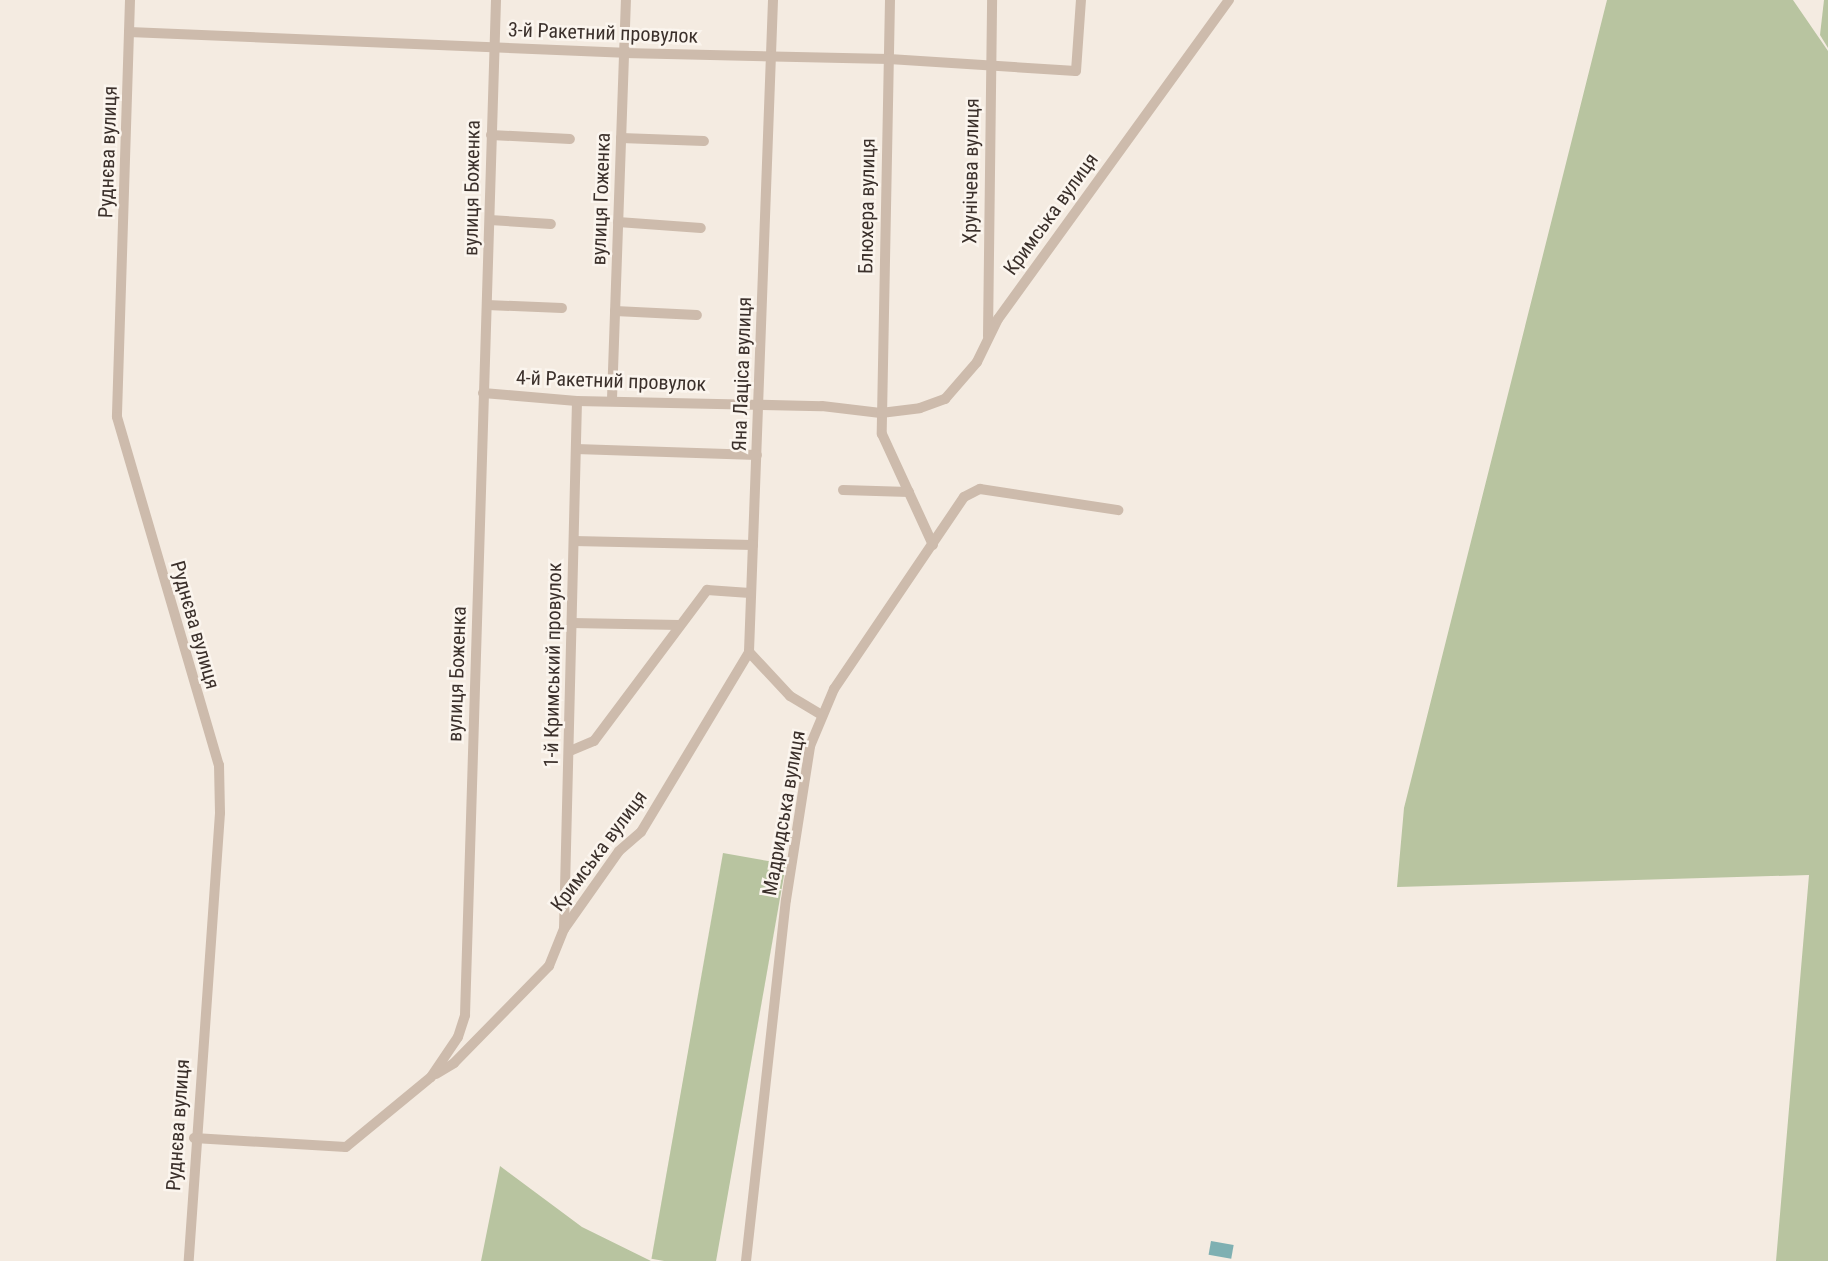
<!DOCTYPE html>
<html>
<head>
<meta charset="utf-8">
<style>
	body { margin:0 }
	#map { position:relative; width:1828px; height:1261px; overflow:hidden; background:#f4ebe1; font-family:"Roboto Condensed",sans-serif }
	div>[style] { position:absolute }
	.green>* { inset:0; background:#b8c4a0; transform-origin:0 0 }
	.water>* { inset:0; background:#7fb0b2; transform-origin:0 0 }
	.minor>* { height:10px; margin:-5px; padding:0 5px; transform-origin:5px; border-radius:5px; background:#cdbbac }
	span { translate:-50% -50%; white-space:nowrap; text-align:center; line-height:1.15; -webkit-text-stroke:5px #fbf5ee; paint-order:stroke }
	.street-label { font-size:20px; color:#3b302b }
</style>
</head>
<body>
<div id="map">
	<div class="green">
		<i style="clip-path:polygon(1607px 0,1793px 0,1828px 51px,1828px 1261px,1776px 1261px,1809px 875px,1397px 887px,1404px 808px)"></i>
		<i style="clip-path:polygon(1824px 0,1828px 0,1828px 48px,1820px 35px)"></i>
		<i style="left:723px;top:853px;width:64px;height:412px;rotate:10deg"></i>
		<i style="clip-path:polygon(500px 1166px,582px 1227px,651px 1261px,481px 1261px)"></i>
	</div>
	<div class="water">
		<i style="left:1211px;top:1241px;width:23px;height:14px;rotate:10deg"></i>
	</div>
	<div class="minor">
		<i style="left:130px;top:0;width:417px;rotate:91.8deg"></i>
		<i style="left:117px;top:417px;width:363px;rotate:73.7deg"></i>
		<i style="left:219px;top:765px;width:48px;rotate:88.8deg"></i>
		<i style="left:220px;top:813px;width:449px;rotate:94deg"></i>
		<i style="left:773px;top:0;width:652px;rotate:92.11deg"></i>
		<i style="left:749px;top:652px;width:60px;rotate:47deg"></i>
		<i style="left:790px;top:696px;width:37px;rotate:31deg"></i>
		<i style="left:890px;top:0;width:434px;rotate:91.1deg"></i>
		<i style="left:882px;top:434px;width:122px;rotate:65.3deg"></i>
		<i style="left:129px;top:32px;width:495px;rotate:2.4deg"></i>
		<i style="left:624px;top:53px;width:265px;rotate:1.3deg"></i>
		<i style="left:889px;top:59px;width:187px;rotate:3.7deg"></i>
		<i style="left:1076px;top:71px;width:71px;rotate:-86deg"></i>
		<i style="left:491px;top:135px;width:79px;rotate:2.9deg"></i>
		<i style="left:621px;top:138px;width:83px;rotate:2.1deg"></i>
		<i style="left:490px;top:220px;width:61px;rotate:3.8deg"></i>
		<i style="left:618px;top:222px;width:83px;rotate:4.1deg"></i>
		<i style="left:487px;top:305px;width:75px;rotate:2.3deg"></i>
		<i style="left:615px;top:311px;width:82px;rotate:2.8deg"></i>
		<i style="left:988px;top:336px;width:336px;rotate:-89.3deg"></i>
		<i style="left:483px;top:393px;width:94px;rotate:4.9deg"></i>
		<i style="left:577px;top:401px;width:245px;rotate:1.2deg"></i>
		<i style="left:822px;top:406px;width:59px;rotate:6.8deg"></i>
		<i style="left:881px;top:413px;width:39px;rotate:-7deg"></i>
		<i style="left:920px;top:408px;width:27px;rotate:-20deg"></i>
		<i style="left:945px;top:399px;width:49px;rotate:-49.1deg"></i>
		<i style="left:977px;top:362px;width:48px;rotate:-64deg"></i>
		<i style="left:998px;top:319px;width:394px;rotate:-54.1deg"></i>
		<i style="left:612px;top:399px;width:399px;rotate:-88deg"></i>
		<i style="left:576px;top:449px;width:181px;rotate:1.9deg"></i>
		<i style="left:843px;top:490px;width:66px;rotate:1.7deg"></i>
		<i style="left:574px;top:541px;width:179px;rotate:1.3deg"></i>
		<i style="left:572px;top:623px;width:107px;rotate:1.1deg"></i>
		<i style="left:570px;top:751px;width:26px;rotate:-23deg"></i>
		<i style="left:594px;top:741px;width:189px;rotate:-53.2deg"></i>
		<i style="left:707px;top:590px;width:43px;rotate:4deg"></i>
		<i style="left:564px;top:929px;width:528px;rotate:-88.59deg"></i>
		<i style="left:436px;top:1074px;width:21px;rotate:-31deg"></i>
		<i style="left:454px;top:1063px;width:136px;rotate:-45.6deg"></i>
		<i style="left:549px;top:966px;width:40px;rotate:-68deg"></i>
		<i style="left:564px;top:929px;width:95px;rotate:-54.8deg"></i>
		<i style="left:619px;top:851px;width:29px;rotate:-41deg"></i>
		<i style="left:641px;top:832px;width:210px;rotate:-59deg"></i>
		<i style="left:194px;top:1138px;width:152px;rotate:3.4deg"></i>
		<i style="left:346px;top:1147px;width:110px;rotate:-39.5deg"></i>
		<i style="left:431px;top:1077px;width:48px;rotate:-56deg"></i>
		<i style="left:458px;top:1037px;width:23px;rotate:-72deg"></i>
		<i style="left:465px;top:1015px;width:1015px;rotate:-88.25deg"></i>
		<i style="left:746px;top:1261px;width:363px;rotate:-83.7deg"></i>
		<i style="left:786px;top:900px;width:156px;rotate:-81.1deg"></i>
		<i style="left:810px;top:746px;width:62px;rotate:-67.2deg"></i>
		<i style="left:834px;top:689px;width:232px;rotate:-55.9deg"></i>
		<i style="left:964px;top:497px;width:18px;rotate:-27deg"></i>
		<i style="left:980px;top:489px;width:140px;rotate:8.7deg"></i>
	</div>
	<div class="street-label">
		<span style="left:603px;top:33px;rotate:2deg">3-й Ракетний провулок</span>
		<span style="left:108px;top:152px;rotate:-88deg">Руднєва вулиця</span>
		<span style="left:971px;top:171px;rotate:-89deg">Хрунічева вулиця</span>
		<span style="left:472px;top:188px;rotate:-89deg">вулиця Боженка</span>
		<span style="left:601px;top:199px;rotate:-88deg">вулиця Гоженка</span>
		<span style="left:867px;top:206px;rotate:-89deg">Блюхера вулиця</span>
		<span style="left:1051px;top:214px;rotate:-54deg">Кримська вулиця</span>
		<span style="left:742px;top:374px;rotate:-88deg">Яна Лаціса вулиця</span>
		<span style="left:611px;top:381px;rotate:2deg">4-й Ракетний провулок</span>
		<span style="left:195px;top:625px;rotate:74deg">Руднєва вулиця</span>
		<span style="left:553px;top:665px;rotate:-89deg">1-й Кримський провулок</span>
		<span style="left:457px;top:674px;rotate:-88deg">вулиця Боженка</span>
		<span style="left:784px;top:813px;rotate:-80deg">Мадридська вулиця</span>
		<span style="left:599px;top:851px;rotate:-53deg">Кримська вулиця</span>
		<span style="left:178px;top:1125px;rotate:-86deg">Руднєва вулиця</span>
	</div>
</div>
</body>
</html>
